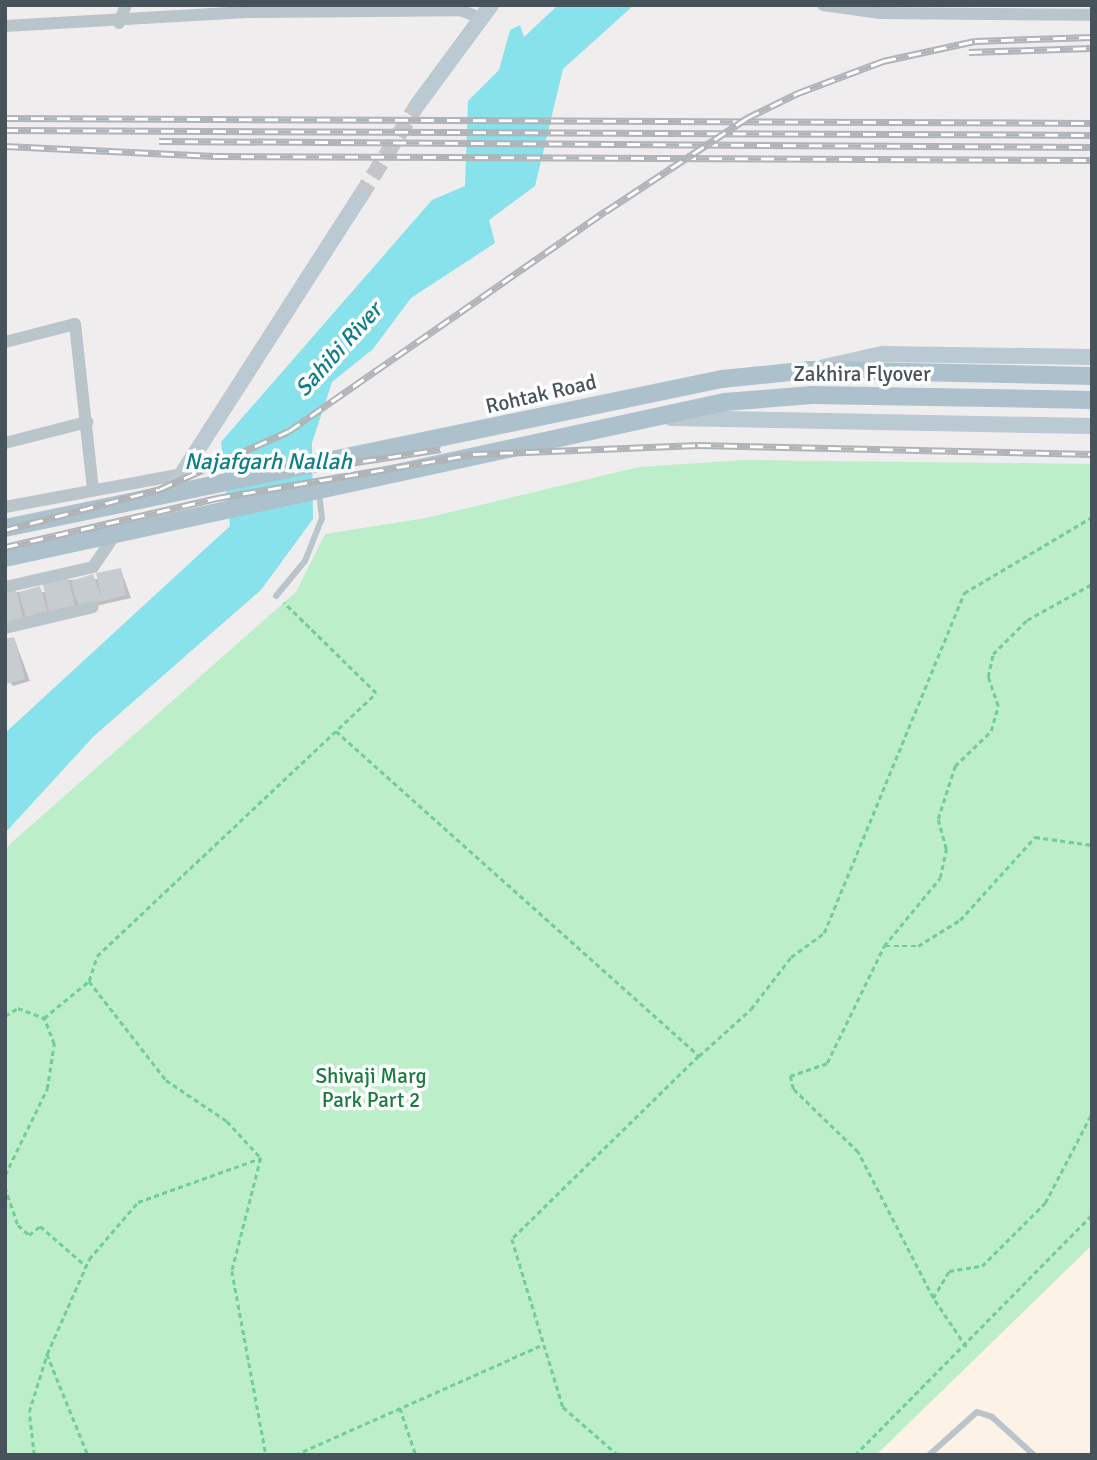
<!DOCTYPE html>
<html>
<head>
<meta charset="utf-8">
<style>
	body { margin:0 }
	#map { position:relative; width:1097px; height:1460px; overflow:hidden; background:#f0edee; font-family:Signika,sans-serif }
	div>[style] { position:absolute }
	.commercial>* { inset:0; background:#fcf3e6 }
	.green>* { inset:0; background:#bbeec9 }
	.water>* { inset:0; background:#88e2eb }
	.shadow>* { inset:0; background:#0003 }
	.building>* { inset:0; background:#c7ccd0; transform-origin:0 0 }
	.secondary-tunnel>* { height:16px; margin-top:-8px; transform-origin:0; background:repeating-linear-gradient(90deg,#c6c6c9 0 16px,transparent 0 24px) }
	.path>* { height:2.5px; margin-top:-1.25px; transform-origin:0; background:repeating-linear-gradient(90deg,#74cc96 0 5px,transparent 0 8.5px) }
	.lane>* { height:6px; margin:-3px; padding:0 3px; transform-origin:3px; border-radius:3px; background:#b9c4cb }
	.street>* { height:12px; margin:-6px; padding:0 6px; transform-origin:6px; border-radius:6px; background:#b9c4cb }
	.secondary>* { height:16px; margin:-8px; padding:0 8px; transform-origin:8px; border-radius:8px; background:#bbc9d2 }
	.primary>* { height:18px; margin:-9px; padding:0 9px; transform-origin:9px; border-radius:9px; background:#adc1cd }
	.rail>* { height:7px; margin-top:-3.5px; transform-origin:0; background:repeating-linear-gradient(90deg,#fff 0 13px,#b0b4b8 0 26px); box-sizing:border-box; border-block:2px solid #b0b4b8 }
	span { translate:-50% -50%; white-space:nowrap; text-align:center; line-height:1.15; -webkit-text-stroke:7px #fff; paint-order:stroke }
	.street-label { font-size:21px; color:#46535b }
	.park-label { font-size:21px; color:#177c3d }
	.water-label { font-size:23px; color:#0d7e89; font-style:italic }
	.frame { position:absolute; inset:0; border:7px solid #46535b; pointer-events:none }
</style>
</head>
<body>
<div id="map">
	<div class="commercial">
		<i style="clip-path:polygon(1092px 1245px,1092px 1455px,876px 1455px)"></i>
	</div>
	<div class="green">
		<i style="clip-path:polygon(745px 460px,1092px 464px,1092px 1245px,876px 1455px,5px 1455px,5px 851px,10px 844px,296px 592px,325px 534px,426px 518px,639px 467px)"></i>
	</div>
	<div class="water">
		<i style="clip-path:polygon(558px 5px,634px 5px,563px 69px,535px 186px,489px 220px,495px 243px,411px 298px,373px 349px,332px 382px,312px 443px,313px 519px,261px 590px,94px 736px,5px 833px,5px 733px,230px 526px,221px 442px,432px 200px,465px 186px,468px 101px,499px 70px,510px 30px,520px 25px,524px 37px)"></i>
	</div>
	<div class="shadow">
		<i style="clip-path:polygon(121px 570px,131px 598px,12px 625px,15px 592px,47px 592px,67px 580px,100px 579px)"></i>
		<i style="clip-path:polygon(14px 638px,30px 681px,13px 686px,5px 675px,5px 641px)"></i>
	</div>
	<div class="building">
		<i style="clip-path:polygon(121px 568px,126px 595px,79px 607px,71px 581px,93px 574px,102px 600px,96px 573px)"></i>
		<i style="left:68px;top:578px;width:29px;height:26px;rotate:76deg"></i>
		<i style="left:40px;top:586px;width:26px;height:22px;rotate:74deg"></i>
		<i style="clip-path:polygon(16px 590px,23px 618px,5px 623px,5px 593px)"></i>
		<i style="clip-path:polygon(14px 637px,25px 679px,6px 684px,5px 639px)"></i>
	</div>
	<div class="secondary-tunnel">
		<i style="left:360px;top:197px;width:110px;rotate:-58.1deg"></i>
	</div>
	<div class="path">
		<i style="left:336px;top:731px;width:487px;rotate:41.8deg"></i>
		<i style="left:699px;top:1056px;width:262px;rotate:135.6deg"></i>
		<i style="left:512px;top:1239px;width:176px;rotate:73.1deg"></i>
		<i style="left:563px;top:1407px;width:73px;rotate:41.1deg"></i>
		<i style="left:885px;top:946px;width:33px"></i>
		<i style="left:918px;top:946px;width:49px;rotate:-31.8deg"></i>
		<i style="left:960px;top:920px;width:112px;rotate:-47.9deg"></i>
		<i style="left:1035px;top:837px;width:58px;rotate:8deg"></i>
		<i style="left:89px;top:981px;width:125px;rotate:52.1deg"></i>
		<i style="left:166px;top:1080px;width:73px;rotate:33.9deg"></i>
		<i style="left:227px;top:1121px;width:50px;rotate:47.4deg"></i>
		<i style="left:5px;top:1016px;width:15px;rotate:-32deg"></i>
		<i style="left:18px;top:1008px;width:28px;rotate:21deg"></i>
		<i style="left:699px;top:1056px;width:70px;rotate:-42.1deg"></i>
		<i style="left:751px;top:1009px;width:66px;rotate:-52.4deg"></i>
		<i style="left:791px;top:957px;width:41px;rotate:-36deg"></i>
		<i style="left:824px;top:933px;width:368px;rotate:-67.6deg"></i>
		<i style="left:964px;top:593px;width:149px;rotate:-30.7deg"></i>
		<i style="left:261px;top:1158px;width:117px;rotate:104.4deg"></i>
		<i style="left:232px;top:1271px;width:187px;rotate:79.5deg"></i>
		<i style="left:5px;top:1175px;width:96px;rotate:-64deg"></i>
		<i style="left:47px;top:1089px;width:46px;rotate:-81.2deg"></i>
		<i style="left:54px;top:1044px;width:28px;rotate:-111deg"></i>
		<i style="left:44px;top:1018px;width:58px;rotate:-39.4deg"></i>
		<i style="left:89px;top:981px;width:26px;rotate:-72deg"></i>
		<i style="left:97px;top:956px;width:383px;rotate:-43.3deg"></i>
		<i style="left:376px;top:693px;width:129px;rotate:-135.6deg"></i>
		<i style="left:5px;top:1187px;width:40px;rotate:71.1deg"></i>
		<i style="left:18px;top:1225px;width:15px;rotate:42deg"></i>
		<i style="left:29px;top:1235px;width:14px;rotate:-39deg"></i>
		<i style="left:40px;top:1226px;width:61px;rotate:41deg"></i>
		<i style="left:933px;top:1298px;width:31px;rotate:-59deg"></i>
		<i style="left:949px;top:1271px;width:33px;rotate:-9deg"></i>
		<i style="left:982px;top:1266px;width:89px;rotate:-45deg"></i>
		<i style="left:1045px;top:1203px;width:102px;rotate:-62.4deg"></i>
		<i style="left:966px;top:1347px;width:59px;rotate:-124deg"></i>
		<i style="left:933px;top:1298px;width:164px;rotate:-117.2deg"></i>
		<i style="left:858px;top:1152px;width:91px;rotate:-135.9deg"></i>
		<i style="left:793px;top:1089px;width:13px;rotate:-103deg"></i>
		<i style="left:790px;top:1076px;width:39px;rotate:-19deg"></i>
		<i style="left:827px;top:1063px;width:130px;rotate:-64deg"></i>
		<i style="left:884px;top:946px;width:88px;rotate:-50.5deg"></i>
		<i style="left:940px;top:878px;width:30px;rotate:-78deg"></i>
		<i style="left:946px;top:849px;width:31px;rotate:-105deg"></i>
		<i style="left:938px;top:819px;width:56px;rotate:-72.2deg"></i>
		<i style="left:955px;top:766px;width:50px;rotate:-44.2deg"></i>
		<i style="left:991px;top:731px;width:26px;rotate:-74deg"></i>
		<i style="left:998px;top:706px;width:31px;rotate:-109deg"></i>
		<i style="left:988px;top:677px;width:24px;rotate:-78deg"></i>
		<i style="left:993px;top:654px;width:48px;rotate:-45deg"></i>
		<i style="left:1027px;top:620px;width:74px;rotate:-29deg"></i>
		<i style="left:47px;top:1354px;width:104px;rotate:-66.1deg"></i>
		<i style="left:89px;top:1259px;width:75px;rotate:-49.3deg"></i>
		<i style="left:138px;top:1202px;width:131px;rotate:-19.7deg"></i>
		<i style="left:400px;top:1408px;width:50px;rotate:71.2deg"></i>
		<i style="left:34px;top:1455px;width:43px;rotate:-96.6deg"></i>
		<i style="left:29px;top:1412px;width:61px;rotate:-72.8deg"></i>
		<i style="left:47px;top:1354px;width:109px;rotate:67.9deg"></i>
		<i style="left:295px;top:1455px;width:268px;rotate:-24deg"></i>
		<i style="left:855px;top:1455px;width:337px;rotate:-45.4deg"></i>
	</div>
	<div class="lane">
		<i style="left:276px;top:596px;width:45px;rotate:-50.4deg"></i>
		<i style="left:305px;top:561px;width:46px;rotate:-68.4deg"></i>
		<i style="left:322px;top:518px;width:25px;rotate:-97deg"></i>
		<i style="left:929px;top:1455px;width:64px;rotate:-41.9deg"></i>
		<i style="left:977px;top:1412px;width:16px;rotate:18deg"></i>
		<i style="left:992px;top:1417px;width:57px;rotate:42.1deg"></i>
	</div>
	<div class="street">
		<i style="left:823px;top:5px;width:58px;rotate:8deg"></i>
		<i style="left:880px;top:13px;width:212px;rotate:0.5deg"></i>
		<i style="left:119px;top:23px;width:19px;rotate:-69deg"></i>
		<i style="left:5px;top:26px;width:242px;rotate:-3.3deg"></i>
		<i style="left:247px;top:12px;width:213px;rotate:-0.5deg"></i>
		<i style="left:460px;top:10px;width:22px;rotate:21deg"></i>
		<i style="left:5px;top:342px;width:72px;rotate:-14.4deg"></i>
		<i style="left:75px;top:324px;width:166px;rotate:83.8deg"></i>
		<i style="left:5px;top:443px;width:85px;rotate:-14.4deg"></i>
		<i style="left:5px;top:507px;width:181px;rotate:-10.5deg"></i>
		<i style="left:5px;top:587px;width:90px;rotate:-12.8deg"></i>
		<i style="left:93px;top:567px;width:42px;rotate:-55.6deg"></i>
		<i style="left:5px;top:628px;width:90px;rotate:-13.4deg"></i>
	</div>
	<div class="secondary">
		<i style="left:418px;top:104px;width:123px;rotate:-53.6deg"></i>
		<i style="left:824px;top:367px;width:59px;rotate:-12.6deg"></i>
		<i style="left:882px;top:354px;width:210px;rotate:0.8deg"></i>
		<i style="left:671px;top:418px;width:421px;rotate:1.1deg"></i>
		<i style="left:171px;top:491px;width:350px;rotate:-57.3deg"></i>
	</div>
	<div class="primary">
		<i style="left:5px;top:528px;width:732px;rotate:-11.74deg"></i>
		<i style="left:722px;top:379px;width:89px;rotate:-5.8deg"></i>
		<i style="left:811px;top:370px;width:281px;rotate:1.2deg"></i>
		<i style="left:5px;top:558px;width:737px;rotate:-12.23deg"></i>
		<i style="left:725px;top:402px;width:87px;rotate:-4.6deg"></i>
		<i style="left:812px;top:395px;width:280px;rotate:1deg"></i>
	</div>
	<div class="rail">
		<i style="left:969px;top:52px;width:123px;rotate:-1.9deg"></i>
		<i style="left:5px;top:118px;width:1087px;rotate:0.26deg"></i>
		<i style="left:5px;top:130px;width:1087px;rotate:0.26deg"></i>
		<i style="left:159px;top:141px;width:933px;rotate:0.37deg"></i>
		<i style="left:5px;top:146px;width:210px;rotate:2.7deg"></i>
		<i style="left:215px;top:156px;width:877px;rotate:0.26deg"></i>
		<i style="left:337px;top:465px;width:105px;rotate:-8.7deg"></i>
		<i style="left:5px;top:530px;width:160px;rotate:-14.8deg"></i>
		<i style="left:160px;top:489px;width:141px;rotate:-24.2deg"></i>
		<i style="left:289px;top:431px;width:386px;rotate:-34.8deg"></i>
		<i style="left:606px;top:211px;width:169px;rotate:-33.4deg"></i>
		<i style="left:747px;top:118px;width:57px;rotate:-26.1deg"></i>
		<i style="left:798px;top:93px;width:91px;rotate:-20.6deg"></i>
		<i style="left:883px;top:61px;width:94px;rotate:-12.3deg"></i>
		<i style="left:975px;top:41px;width:117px;rotate:-2deg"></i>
		<i style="left:5px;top:547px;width:218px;rotate:-13deg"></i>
		<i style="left:217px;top:498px;width:261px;rotate:-9.7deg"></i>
		<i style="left:474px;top:454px;width:224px;rotate:-2.3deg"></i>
		<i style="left:698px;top:445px;width:394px;rotate:1.3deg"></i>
	</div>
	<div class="street-label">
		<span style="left:862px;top:374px">Zakhira Flyover</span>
		<span style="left:541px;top:394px;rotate:-13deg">Rohtak Road</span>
	</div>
	<div class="park-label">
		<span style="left:371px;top:1088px">Shivaji Marg<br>Park Part 2</span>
	</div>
	<div class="water-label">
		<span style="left:339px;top:350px;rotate:-48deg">Sahibi River</span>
		<span style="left:268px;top:462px">Najafgarh Nallah</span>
	</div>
	<div class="frame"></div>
</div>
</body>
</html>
